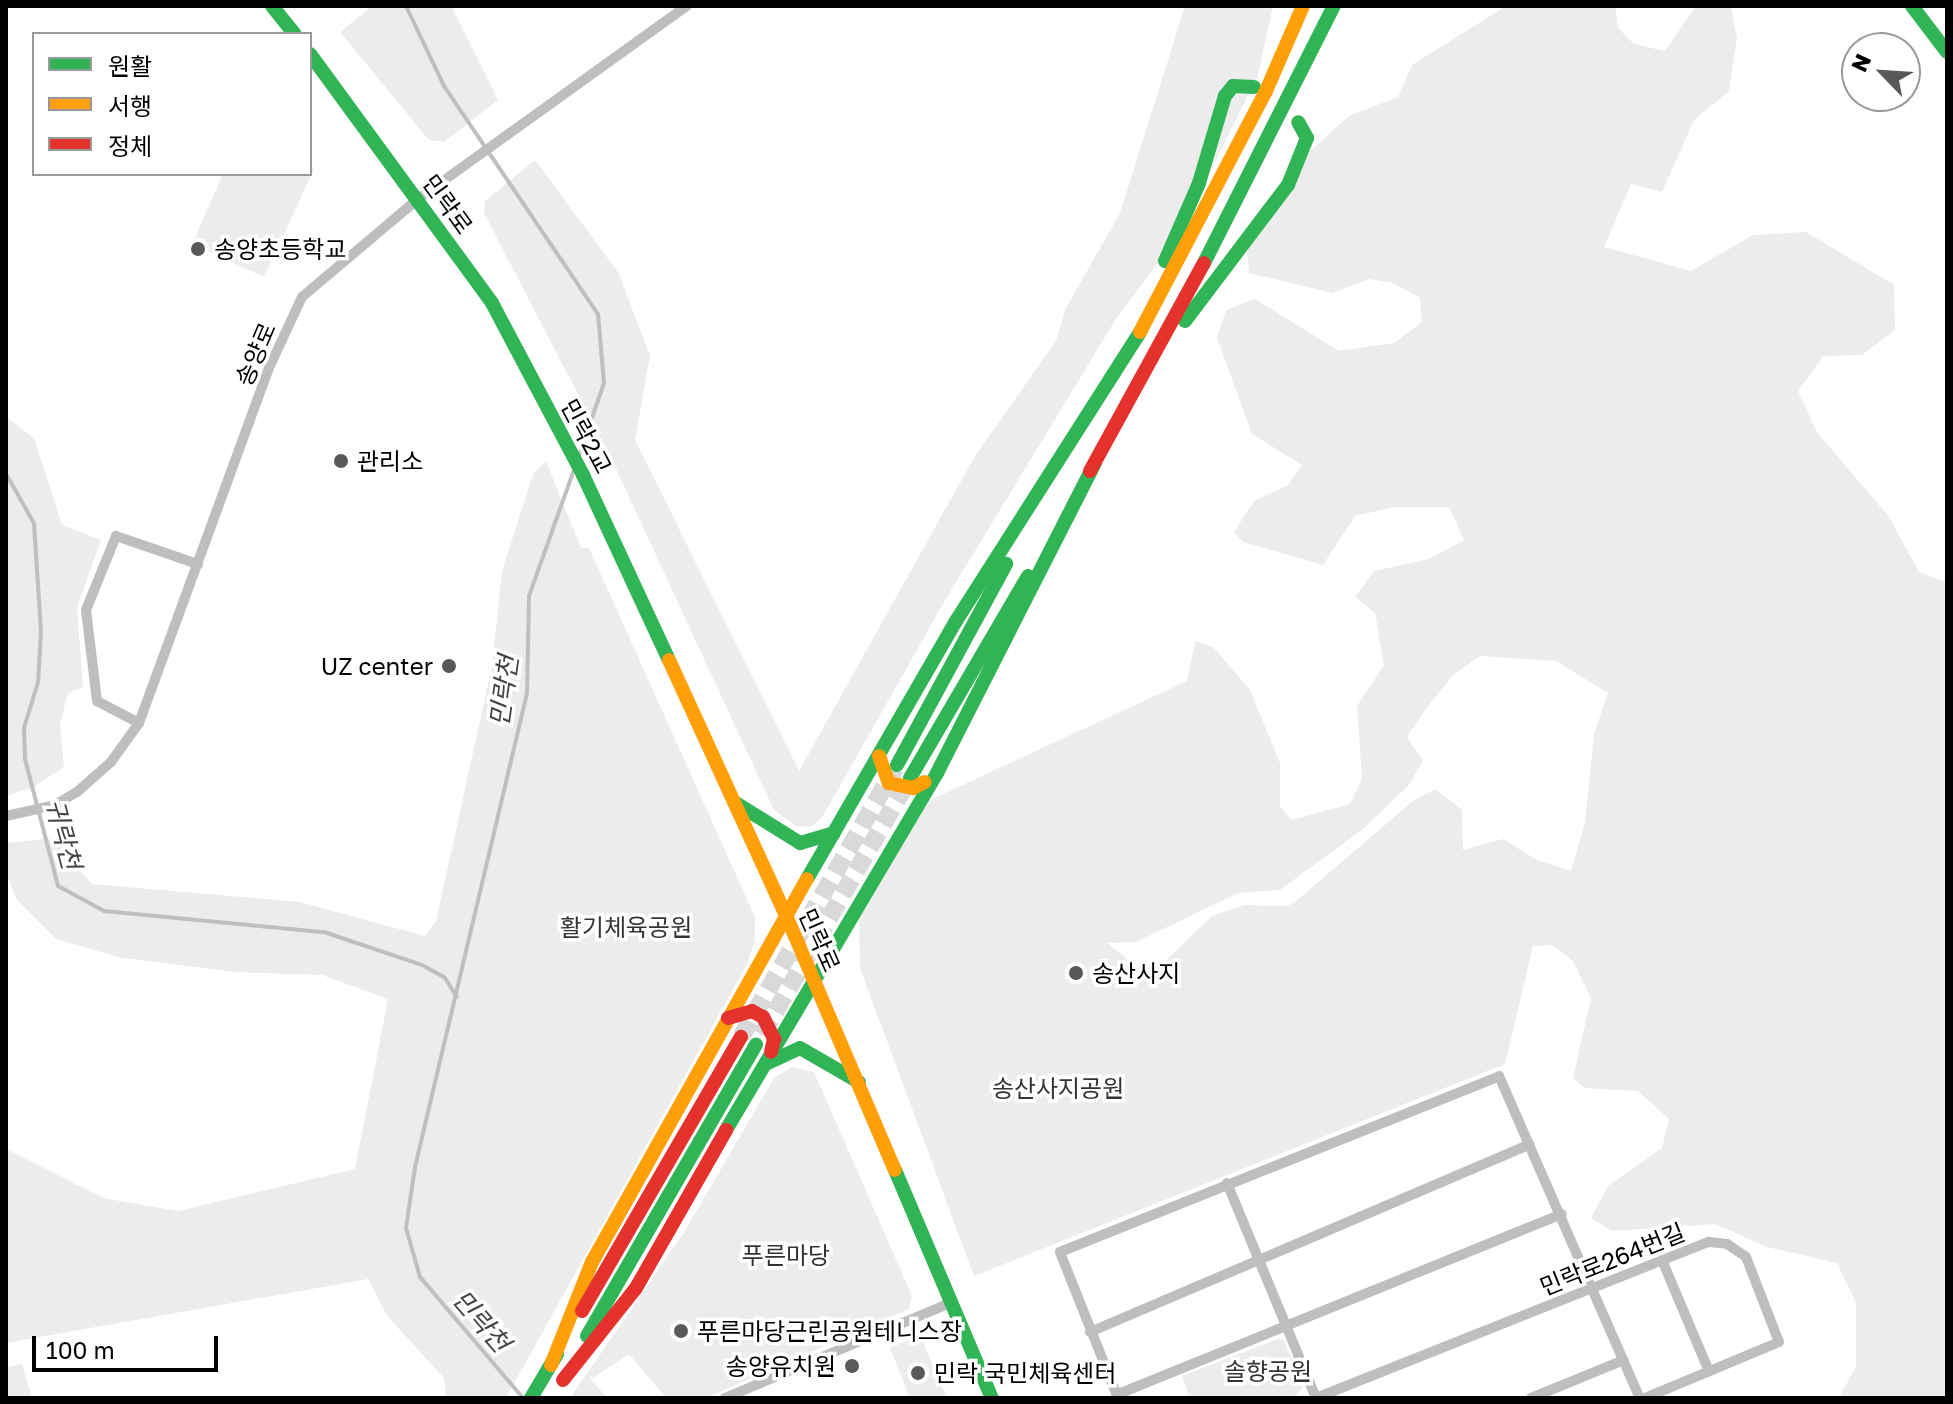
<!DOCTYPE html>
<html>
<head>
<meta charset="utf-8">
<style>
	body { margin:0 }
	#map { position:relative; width:1953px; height:1404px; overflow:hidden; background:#fff; font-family:"Golos Text","Noto Sans KR",sans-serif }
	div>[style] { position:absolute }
	.green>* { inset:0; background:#ececec }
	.stream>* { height:4px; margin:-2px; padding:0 2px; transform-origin:2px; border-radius:2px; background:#bfbfbf }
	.highway-tunnel>* { height:18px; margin-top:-9px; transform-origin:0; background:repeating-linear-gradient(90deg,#d9d9d9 0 18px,transparent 0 27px) }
	.street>* { height:10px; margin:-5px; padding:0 5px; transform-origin:5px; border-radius:5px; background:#bebebe }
	.fast>* { height:14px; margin:-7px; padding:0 7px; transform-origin:7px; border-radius:7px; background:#30b455 }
	.slow>* { height:14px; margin:-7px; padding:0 7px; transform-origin:7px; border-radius:7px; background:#ff9f0a }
	.jam>* { height:14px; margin:-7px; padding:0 7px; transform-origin:7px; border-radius:7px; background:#e5322d }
	.dots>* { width:22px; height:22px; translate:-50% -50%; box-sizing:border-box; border:4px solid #fff; border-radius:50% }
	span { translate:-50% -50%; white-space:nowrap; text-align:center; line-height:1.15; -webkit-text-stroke:7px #fff; paint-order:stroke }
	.street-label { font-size:24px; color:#000 }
	.poi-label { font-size:24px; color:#000 }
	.left { translate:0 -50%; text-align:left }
	.right { translate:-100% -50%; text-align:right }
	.park-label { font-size:24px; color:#333 }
	.water-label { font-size:26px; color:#444; font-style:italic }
	.frame { position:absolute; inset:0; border:8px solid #000; pointer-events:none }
	.legend { position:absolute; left:32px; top:32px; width:280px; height:144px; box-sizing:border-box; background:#fff; border:2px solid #999; margin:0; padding:10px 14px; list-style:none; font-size:24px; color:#000 }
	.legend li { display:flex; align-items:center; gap:16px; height:40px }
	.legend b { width:40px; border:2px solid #999 }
	.north { position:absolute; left:1841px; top:32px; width:80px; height:80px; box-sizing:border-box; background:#fff; border:2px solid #999; border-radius:50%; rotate:295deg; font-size:22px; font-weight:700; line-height:32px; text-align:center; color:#000 }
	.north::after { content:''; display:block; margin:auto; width:28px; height:36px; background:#595959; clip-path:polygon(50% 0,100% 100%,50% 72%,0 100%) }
	.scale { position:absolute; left:32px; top:1336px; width:186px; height:36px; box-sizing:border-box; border:4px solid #000; border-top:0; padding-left:10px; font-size:24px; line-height:28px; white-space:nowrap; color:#000; -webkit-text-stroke:6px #fff; paint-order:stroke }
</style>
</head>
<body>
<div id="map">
	<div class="green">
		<i style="clip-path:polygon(372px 6px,451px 6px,498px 100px,444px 142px,429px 140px,340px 32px)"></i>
		<i style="clip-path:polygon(1185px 6px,1273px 6px,1258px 75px,1180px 233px,1116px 319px,944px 602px,823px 816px,812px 826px,797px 827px,774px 810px,611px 458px,484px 213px,485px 201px,535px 160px,618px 272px,650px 356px,635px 440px,799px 771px,975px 456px,1056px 341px,1065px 310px,1120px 213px)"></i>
		<i style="clip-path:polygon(evenodd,1506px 6px,1615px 6px,1618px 28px,1634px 44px,1665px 51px,1696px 6px,1731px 6px,1737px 38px,1729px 91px,1694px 120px,1662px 192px,1631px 184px,1604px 247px,1691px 271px,1753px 235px,1806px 232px,1894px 285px,1895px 330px,1862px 355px,1823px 356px,1798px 391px,1817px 432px,1889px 517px,1919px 572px,1947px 583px,1947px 1398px,1839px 1398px,1856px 1366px,1856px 1303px,1837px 1263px,1767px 1247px,1715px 1224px,1612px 1231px,1591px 1218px,1608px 1186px,1662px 1148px,1669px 1119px,1638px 1091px,1585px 1088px,1573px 1078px,1591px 998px,1573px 961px,1552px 945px,1533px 946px,1505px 1064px,974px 1276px,860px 968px,859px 920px,928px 801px,1187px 681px,1195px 641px,1213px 647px,1250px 690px,1280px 763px,1280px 806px,1291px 820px,1350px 804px,1362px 779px,1357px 706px,1384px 665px,1375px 613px,1355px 597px,1374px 571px,1429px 559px,1464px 540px,1449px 507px,1395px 507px,1355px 516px,1323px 565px,1243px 542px,1234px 532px,1254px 501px,1288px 485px,1302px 465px,1252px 434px,1217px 338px,1226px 310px,1255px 299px,1339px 351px,1394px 343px,1422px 322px,1420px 298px,1393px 283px,1369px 279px,1332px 293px,1249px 273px,1247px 252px,1308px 153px,1349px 116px,1398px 97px,1412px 65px,1506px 6px,1480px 656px,1556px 661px,1608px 693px,1594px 734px,1585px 823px,1571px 871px,1537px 860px,1503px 839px,1463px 850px,1462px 810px,1435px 789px,1413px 801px,1296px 901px,1288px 906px,1244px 905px,1212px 916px,1160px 966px,1138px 967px,1107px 943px,1136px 942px,1238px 893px,1280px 890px,1364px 828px,1408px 786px,1423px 761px,1407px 737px,1425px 710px,1453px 675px,1480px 656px)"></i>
		<i style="clip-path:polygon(310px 167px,314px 169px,264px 277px,192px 244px,223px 174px,310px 174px)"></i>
		<i style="clip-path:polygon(6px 417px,34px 438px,62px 525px,101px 540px,77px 607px,83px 687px,68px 693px,60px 724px,64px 767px,32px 788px,6px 796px)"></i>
		<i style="clip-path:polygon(546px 461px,581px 548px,589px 548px,755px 917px,755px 940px,747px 964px,506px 1398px,446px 1398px,444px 1378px,388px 1317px,368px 1279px,6px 1343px,6px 1149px,103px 1198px,178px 1211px,355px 1169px,388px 999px,322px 975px,234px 972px,118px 957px,56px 939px,17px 900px,6px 873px,6px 843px,62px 837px,71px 861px,92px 884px,300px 902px,425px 936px,436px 921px,492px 666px,502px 571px,533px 474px)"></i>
		<i style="clip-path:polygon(792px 1067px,814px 1072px,912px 1296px,909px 1309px,706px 1398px,666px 1398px,629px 1354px,593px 1378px,588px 1375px,607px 1398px,570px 1398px,683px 1234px,774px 1078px)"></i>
		<i style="clip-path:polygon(920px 1335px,947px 1398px,910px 1398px,890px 1348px)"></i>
		<i style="clip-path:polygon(1278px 1339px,1284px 1340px,1303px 1387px,1293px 1398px,1190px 1398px,1182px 1376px)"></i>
		<i style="clip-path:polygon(22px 1364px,32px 1398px,6px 1398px,6px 1367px)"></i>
	</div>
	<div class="stream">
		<i style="left:406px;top:6px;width:89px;rotate:64.6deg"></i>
		<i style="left:444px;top:86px;width:275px;rotate:56deg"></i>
		<i style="left:598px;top:314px;width:69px;rotate:85deg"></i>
		<i style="left:604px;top:383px;width:76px;rotate:109.1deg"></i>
		<i style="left:6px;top:474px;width:56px;rotate:60.3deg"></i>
		<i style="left:34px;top:523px;width:109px;rotate:86.3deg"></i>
		<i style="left:41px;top:632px;width:50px;rotate:93.4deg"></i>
		<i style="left:38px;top:682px;width:48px;rotate:106.9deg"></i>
		<i style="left:24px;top:728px;width:31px;rotate:88deg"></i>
		<i style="left:25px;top:759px;width:131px;rotate:75.4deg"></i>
		<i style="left:58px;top:886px;width:52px;rotate:28.5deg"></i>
		<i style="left:104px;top:911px;width:221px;rotate:5.5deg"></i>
		<i style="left:324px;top:932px;width:103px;rotate:18.6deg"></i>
		<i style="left:422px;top:965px;width:26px;rotate:29deg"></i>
		<i style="left:445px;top:978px;width:22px;rotate:58deg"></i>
		<i style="left:523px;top:1398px;width:159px;rotate:-130.4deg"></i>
		<i style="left:420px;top:1277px;width:51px;rotate:-105.9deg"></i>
		<i style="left:406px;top:1228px;width:62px;rotate:-81.6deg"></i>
		<i style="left:415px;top:1167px;width:487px;rotate:-76.7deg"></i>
		<i style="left:527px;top:693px;width:97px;rotate:-88.8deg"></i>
		<i style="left:529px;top:596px;width:137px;rotate:-70.4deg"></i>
	</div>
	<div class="highway-tunnel">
		<i style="left:762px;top:1035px;width:297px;rotate:-60.1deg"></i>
		<i style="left:741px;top:1037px;width:310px;rotate:-60.2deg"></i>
	</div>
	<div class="street">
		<i style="left:139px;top:723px;width:47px;rotate:-152.4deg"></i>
		<i style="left:97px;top:701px;width:92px;rotate:-96.9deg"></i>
		<i style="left:86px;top:610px;width:80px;rotate:-67.9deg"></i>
		<i style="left:116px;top:536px;width:87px;rotate:18.9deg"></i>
		<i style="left:6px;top:816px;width:50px;rotate:-12.7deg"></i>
		<i style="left:55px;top:805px;width:26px;rotate:-31deg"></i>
		<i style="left:77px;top:792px;width:45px;rotate:-41.4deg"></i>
		<i style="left:111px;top:762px;width:48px;rotate:-54.3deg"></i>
		<i style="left:139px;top:723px;width:378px;rotate:-69.9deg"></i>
		<i style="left:269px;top:368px;width:78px;rotate:-65.1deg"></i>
		<i style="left:302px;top:297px;width:152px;rotate:-40.2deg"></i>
		<i style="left:418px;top:199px;width:331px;rotate:-35.7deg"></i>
		<i style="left:1227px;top:1183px;width:233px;rotate:67.5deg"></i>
		<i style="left:1662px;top:1260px;width:121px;rotate:67.1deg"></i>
		<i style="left:1090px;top:1332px;width:478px;rotate:-23.1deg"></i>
		<i style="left:1116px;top:1395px;width:481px;rotate:-22.1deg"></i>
		<i style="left:725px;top:1398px;width:244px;rotate:-22.9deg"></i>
		<i style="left:1118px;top:1398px;width:157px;rotate:-111.7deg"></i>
		<i style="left:1060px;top:1252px;width:473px;rotate:-21.8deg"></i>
		<i style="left:1499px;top:1076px;width:352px;rotate:66.4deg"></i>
		<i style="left:1316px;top:1398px;width:423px;rotate:-21.7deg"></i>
		<i style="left:1709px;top:1242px;width:18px;rotate:6deg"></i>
		<i style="left:1727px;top:1244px;width:23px;rotate:34deg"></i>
		<i style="left:1746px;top:1257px;width:91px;rotate:68.8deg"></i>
		<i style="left:1779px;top:1342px;width:145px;rotate:157.3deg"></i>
		<i style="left:1531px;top:1398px;width:100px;rotate:-22.2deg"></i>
	</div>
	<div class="fast">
		<i style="left:272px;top:6px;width:36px;rotate:51deg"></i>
		<i style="left:1912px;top:6px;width:58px;rotate:52.7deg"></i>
		<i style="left:310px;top:54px;width:308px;rotate:53.8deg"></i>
		<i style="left:492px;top:303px;width:195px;rotate:62.1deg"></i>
		<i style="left:583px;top:475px;width:204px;rotate:65.1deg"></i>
		<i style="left:1165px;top:261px;width:85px;rotate:-66.4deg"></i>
		<i style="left:1199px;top:183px;width:91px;rotate:-73.4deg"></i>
		<i style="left:1225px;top:96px;width:13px;rotate:-51deg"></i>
		<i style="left:1233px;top:86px;width:21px;rotate:3deg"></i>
		<i style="left:1204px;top:263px;width:288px;rotate:-63.2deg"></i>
		<i style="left:1185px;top:321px;width:171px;rotate:-52.9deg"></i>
		<i style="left:1288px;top:185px;width:51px;rotate:-68deg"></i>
		<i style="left:1307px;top:138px;width:18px;rotate:-119deg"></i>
		<i style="left:897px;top:765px;width:229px;rotate:-61.5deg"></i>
		<i style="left:910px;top:778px;width:234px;rotate:-59.7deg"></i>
		<i style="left:734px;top:802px;width:78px;rotate:31.8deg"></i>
		<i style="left:800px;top:843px;width:35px;rotate:-16deg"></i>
		<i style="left:807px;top:879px;width:298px;rotate:-60deg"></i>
		<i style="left:956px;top:621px;width:343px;rotate:-57.5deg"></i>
		<i style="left:768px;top:1063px;width:35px;rotate:-25deg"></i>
		<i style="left:800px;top:1048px;width:68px;rotate:30deg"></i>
		<i style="left:726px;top:1130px;width:415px;rotate:-59.4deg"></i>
		<i style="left:937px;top:773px;width:348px;rotate:-63deg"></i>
		<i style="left:895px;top:1170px;width:248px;rotate:67deg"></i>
		<i style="left:587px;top:1336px;width:337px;rotate:-59.9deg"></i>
		<i style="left:531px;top:1398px;width:51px;rotate:-59.4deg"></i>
	</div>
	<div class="slow">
		<i style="left:1140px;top:332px;width:272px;rotate:-62.4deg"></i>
		<i style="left:1266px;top:91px;width:93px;rotate:-66.5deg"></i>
		<i style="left:669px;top:660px;width:281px;rotate:65.4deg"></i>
		<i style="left:786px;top:915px;width:277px;rotate:66.9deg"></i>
		<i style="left:879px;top:756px;width:29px;rotate:70deg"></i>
		<i style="left:889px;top:783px;width:25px;rotate:12deg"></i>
		<i style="left:913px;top:788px;width:13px;rotate:-27deg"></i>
		<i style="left:551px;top:1365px;width:111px;rotate:-68.3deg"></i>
		<i style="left:592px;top:1262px;width:439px;rotate:-60.7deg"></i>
	</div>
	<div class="jam">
		<i style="left:1090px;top:471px;width:237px;rotate:-61.3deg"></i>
		<i style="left:728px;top:1018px;width:25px;rotate:-16deg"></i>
		<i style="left:752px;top:1011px;width:13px;rotate:29deg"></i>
		<i style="left:763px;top:1017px;width:25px;rotate:63deg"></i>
		<i style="left:774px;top:1039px;width:13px;rotate:103deg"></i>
		<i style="left:582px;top:1311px;width:317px;rotate:-59.9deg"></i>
		<i style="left:563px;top:1380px;width:117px;rotate:-51.6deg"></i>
		<i style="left:636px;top:1288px;width:182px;rotate:-60.3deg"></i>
	</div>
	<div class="dots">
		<i style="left:198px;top:249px;background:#595959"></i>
		<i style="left:341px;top:461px;background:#595959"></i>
		<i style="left:449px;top:666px;background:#595959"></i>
		<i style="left:1076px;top:973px;background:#595959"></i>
		<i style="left:681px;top:1331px;background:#595959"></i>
		<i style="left:852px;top:1366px;background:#595959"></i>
		<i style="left:918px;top:1373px;background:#595959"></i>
	</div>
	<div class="street-label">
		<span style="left:448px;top:204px;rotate:54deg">민락로</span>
		<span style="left:255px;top:354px;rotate:-67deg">송양로</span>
		<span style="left:587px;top:436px;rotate:62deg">민락2교</span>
		<span style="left:820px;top:940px;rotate:66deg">민락로</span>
		<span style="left:1612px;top:1259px;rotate:-22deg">민락로264번길</span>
	</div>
	<div class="poi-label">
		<span class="left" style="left:214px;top:249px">송양초등학교</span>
		<span class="left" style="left:357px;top:461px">관리소</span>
		<span class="right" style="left:433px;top:666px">UZ center</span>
		<span class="left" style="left:1092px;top:973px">송산사지</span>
		<span class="left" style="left:697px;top:1331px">푸른마당근린공원테니스장</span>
		<span class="right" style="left:836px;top:1366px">송양유치원</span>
		<span class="left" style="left:934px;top:1373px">민락 국민체육센터</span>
	</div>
	<div class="park-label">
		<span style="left:626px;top:927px">활기체육공원</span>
		<span style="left:1058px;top:1088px">송산사지공원</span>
		<span style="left:786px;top:1255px">푸른마당</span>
		<span style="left:1268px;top:1371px">솔향공원</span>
	</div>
	<div class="water-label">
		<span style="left:504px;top:691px;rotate:-82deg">민락천</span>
		<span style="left:63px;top:834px;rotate:75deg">귀락천</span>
		<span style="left:481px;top:1321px;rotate:49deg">민락천</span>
	</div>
	<div class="frame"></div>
	<ul class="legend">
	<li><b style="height:10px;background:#30b455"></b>원활</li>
	<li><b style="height:10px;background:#ff9f0a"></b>서행</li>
	<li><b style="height:10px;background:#e5322d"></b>정체</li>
	</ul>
	<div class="north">N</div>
	<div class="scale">100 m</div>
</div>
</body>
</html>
